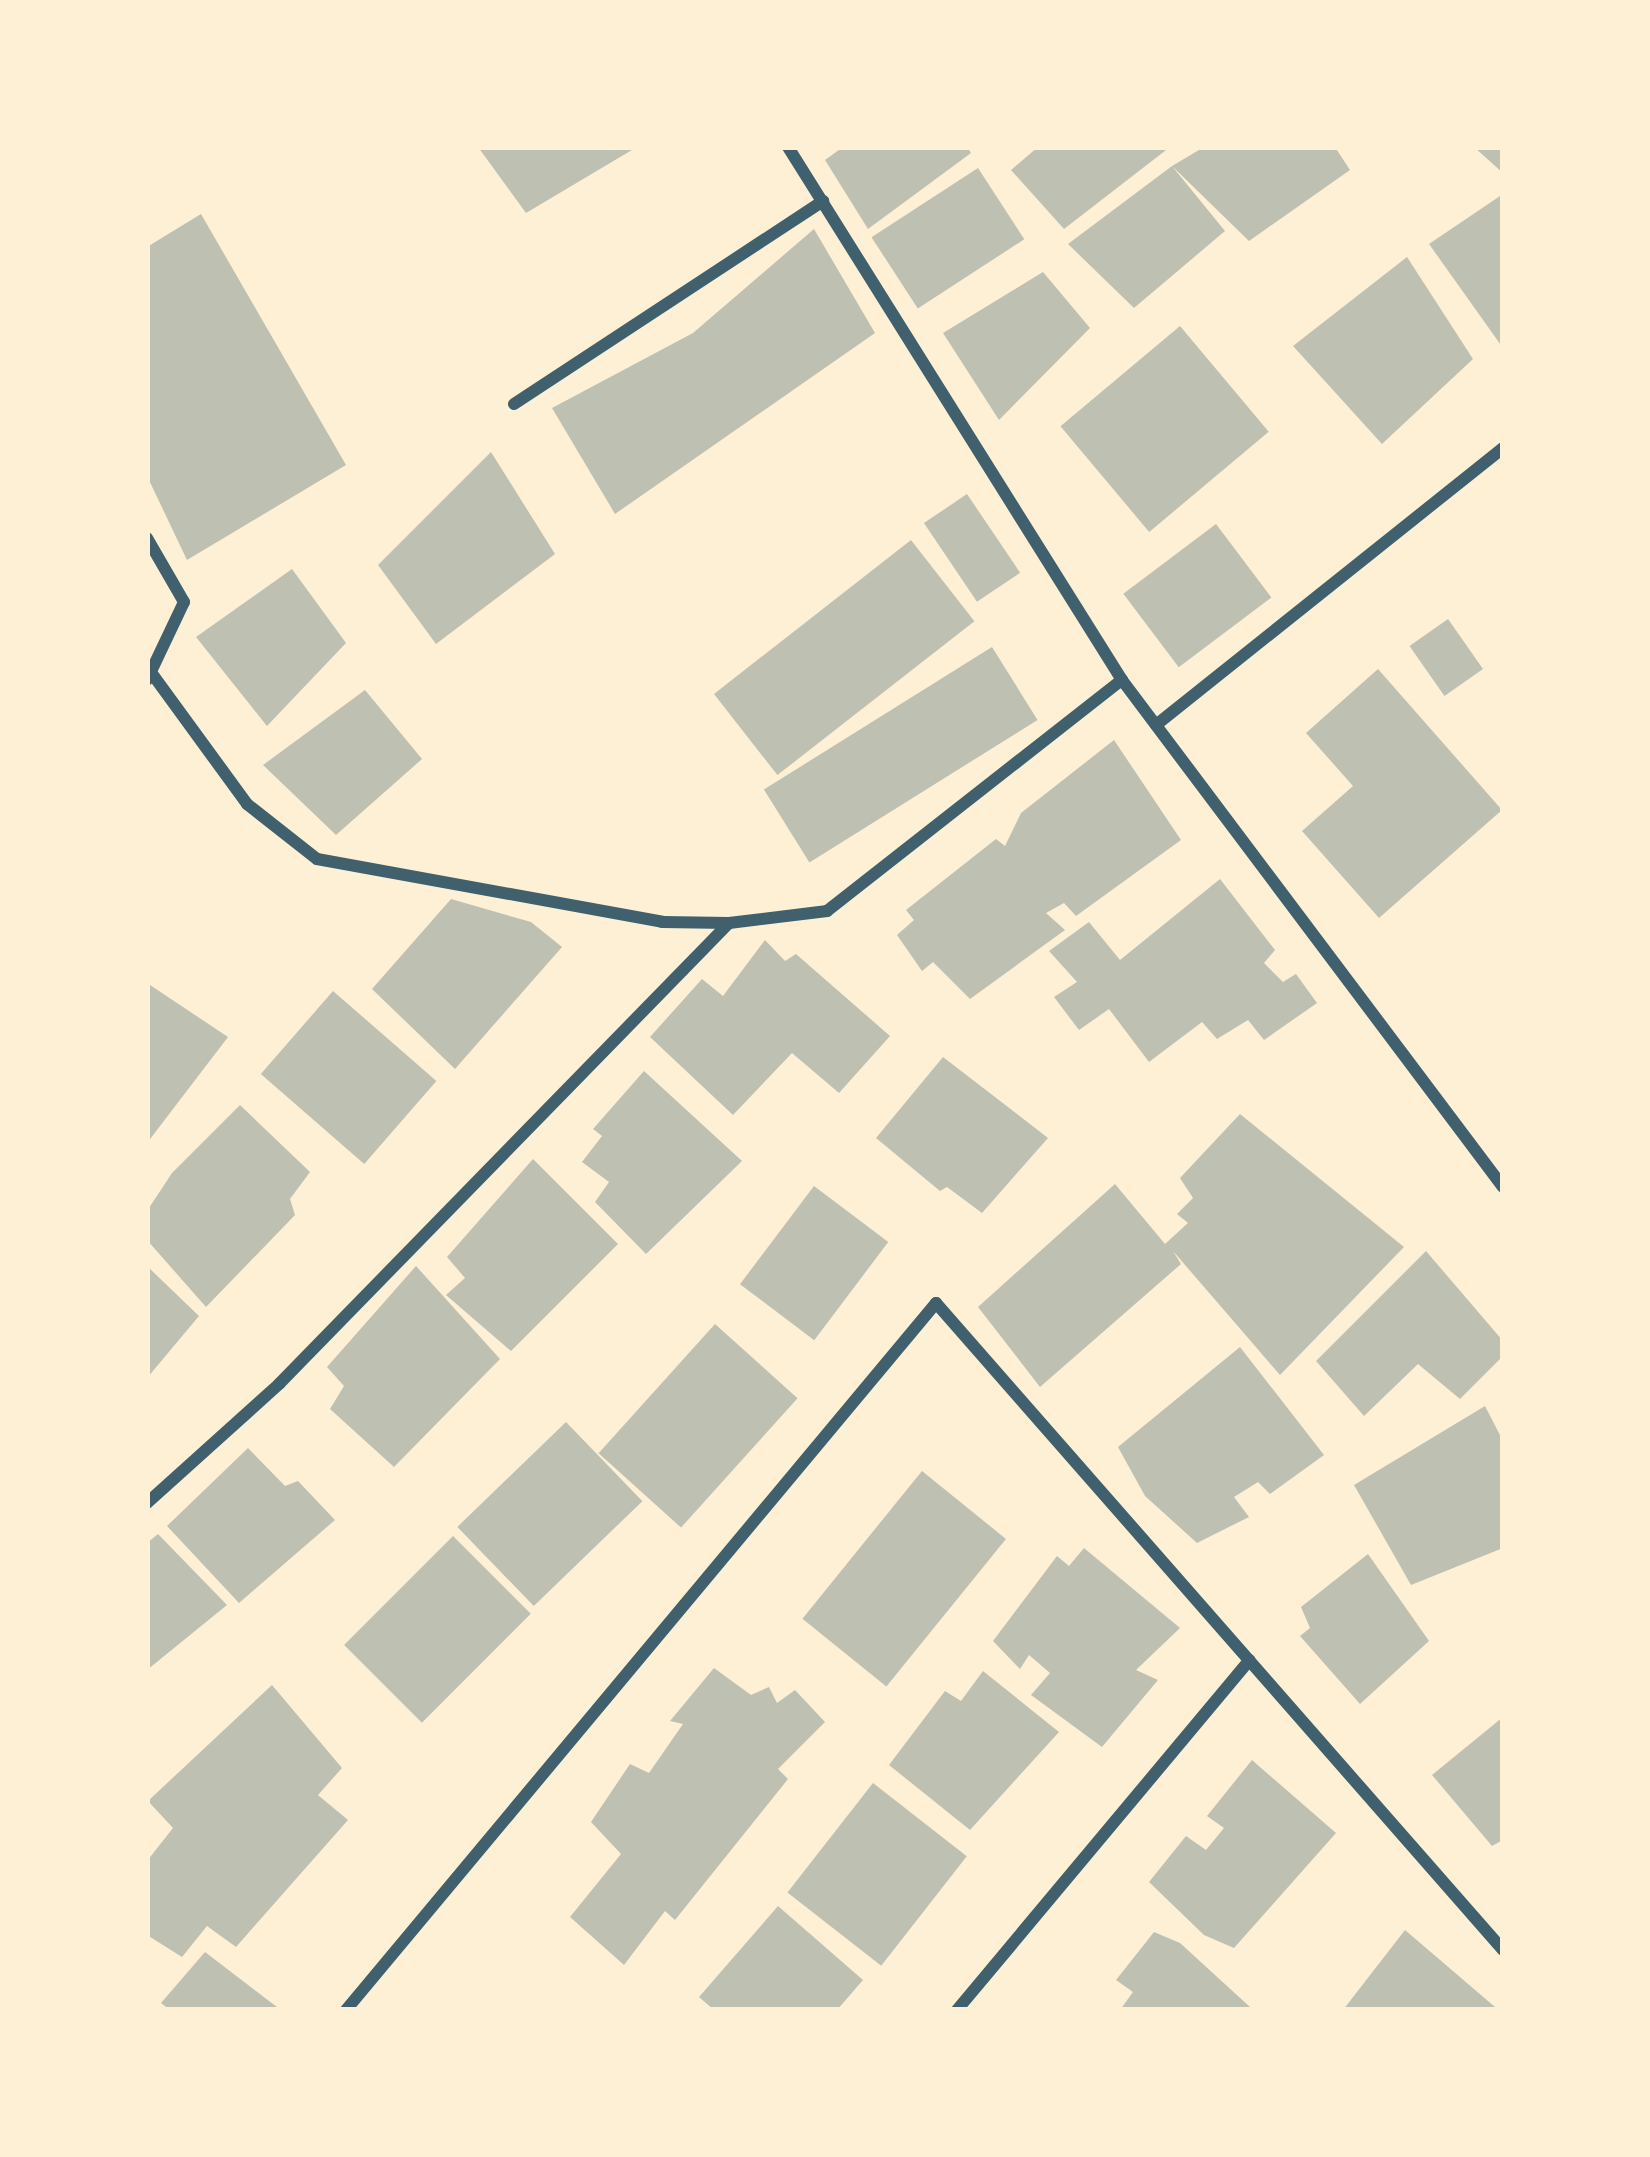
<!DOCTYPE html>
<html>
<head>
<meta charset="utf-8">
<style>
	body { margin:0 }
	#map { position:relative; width:1650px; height:2157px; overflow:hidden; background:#fdf0d5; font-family:"PT Sans Narrow",sans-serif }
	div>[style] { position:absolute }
	.building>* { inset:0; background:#bec0b2; transform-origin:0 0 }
	.minor>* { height:12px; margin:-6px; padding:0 6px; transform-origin:6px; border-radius:6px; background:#3f606c }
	span { translate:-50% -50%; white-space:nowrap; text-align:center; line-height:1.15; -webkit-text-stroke:12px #fdf0d5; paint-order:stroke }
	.frame { position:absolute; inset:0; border:150px solid #fdf0d5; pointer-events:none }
</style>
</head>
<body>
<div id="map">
	<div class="building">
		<i style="clip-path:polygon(478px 147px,637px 147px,526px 213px)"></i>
		<i style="clip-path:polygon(843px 147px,967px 147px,971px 153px,868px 229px,825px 160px)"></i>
		<i style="clip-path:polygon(1038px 147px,1170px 147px,1064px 229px,1011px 170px)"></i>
		<i style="clip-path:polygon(1204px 147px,1335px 147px,1350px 170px,1249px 241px,1172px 166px,1225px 231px,1134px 308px,1068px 244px,1172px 166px)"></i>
		<i style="clip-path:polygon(1474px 147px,1503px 147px,1503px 173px)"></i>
		<i style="left:978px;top:168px;width:85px;height:127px;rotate:57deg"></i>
		<i style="clip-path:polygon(1503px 194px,1503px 348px,1429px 244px)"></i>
		<i style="clip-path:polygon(201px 214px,346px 465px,187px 560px,147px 476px,147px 247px)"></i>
		<i style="clip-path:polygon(814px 229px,875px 333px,615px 514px,552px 408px,693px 333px)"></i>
		<i style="clip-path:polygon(1407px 257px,1473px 359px,1382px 444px,1293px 346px)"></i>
		<i style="clip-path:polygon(1043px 272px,1090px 328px,999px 420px,943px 333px)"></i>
		<i style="left:1180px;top:326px;width:138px;height:156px;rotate:50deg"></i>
		<i style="clip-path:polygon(491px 452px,555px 554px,436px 644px,378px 565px)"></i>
		<i style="left:967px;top:494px;width:95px;height:52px;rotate:56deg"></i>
		<i style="left:1216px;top:524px;width:92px;height:116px;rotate:53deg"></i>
		<i style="left:911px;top:540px;width:103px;height:250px;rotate:52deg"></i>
		<i style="clip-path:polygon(292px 569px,346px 643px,267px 726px,196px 637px)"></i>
		<i style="left:1448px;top:619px;width:61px;height:47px;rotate:55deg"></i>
		<i style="left:992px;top:647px;width:86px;height:269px;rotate:58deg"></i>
		<i style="clip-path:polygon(1378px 669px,1502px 810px,1379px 918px,1302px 831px,1353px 786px,1306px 733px)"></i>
		<i style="clip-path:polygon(365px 690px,422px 759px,336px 835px,263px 765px)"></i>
		<i style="clip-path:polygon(1114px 740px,1181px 840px,1076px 916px,1064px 903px,1046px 913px,1065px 930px,970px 999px,933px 962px,922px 971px,897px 935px,914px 920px,906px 910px,996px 839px,1005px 846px,1021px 813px)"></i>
		<i style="clip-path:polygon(1220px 879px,1275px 950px,1264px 963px,1283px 982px,1296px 974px,1317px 1003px,1264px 1040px,1248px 1020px,1217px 1039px,1202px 1022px,1149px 1062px,1109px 1009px,1079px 1030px,1054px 997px,1077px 982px,1049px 951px,1089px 922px,1120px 960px)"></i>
		<i style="clip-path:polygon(451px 899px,531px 922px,562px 947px,455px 1069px,372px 989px)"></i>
		<i style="clip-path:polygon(765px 940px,785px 961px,796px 954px,890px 1036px,839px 1093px,792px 1053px,733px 1115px,650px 1037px,702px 979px,723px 996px)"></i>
		<i style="clip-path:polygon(147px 983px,228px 1037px,147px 1143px)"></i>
		<i style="left:333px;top:991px;width:137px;height:110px;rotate:41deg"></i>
		<i style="clip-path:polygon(943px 1057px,1048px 1138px,982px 1213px,947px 1187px,940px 1191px,876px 1138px)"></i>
		<i style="clip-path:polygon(644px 1071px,742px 1161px,646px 1254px,595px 1202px,609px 1182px,582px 1162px,602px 1136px,593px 1129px)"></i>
		<i style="clip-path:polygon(240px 1105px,310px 1172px,290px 1199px,295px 1215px,206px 1307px,147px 1240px,147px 1211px,172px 1173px)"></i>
		<i style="clip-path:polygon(1240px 1114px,1404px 1247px,1280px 1375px,1173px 1251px,1181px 1264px,1040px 1387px,978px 1307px,1115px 1184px,1165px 1244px,1188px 1223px,1177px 1214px,1193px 1198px,1180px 1178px)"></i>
		<i style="clip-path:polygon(533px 1159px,618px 1244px,511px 1351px,446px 1295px,465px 1278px,447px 1257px)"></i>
		<i style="left:814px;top:1186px;width:93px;height:123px;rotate:37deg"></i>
		<i style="clip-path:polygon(1426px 1251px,1503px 1341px,1503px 1356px,1460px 1399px,1418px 1364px,1364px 1416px,1316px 1361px)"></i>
		<i style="clip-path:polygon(147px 1266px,199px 1316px,147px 1378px)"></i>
		<i style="clip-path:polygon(416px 1266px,500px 1359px,394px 1467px,330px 1409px,344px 1386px,327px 1367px)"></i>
		<i style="left:715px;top:1324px;width:111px;height:174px;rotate:42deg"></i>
		<i style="clip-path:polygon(1240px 1347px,1324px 1455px,1270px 1494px,1258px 1482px,1234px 1497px,1249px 1517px,1197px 1543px,1145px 1496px,1118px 1447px)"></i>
		<i style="clip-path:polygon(1485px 1406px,1503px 1441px,1503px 1548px,1411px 1585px,1354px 1485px)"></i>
		<i style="left:566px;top:1422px;width:110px;height:151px;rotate:46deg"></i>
		<i style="clip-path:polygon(248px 1448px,285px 1486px,298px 1481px,335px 1520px,239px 1603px,167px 1526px)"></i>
		<i style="left:922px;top:1471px;width:108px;height:190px;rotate:39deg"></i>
		<i style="clip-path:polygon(158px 1534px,227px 1605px,147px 1670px,147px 1543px)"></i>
		<i style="left:453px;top:1536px;width:110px;height:154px;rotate:45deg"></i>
		<i style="clip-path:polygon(1084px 1548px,1180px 1628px,1136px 1670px,1158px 1680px,1102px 1747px,1031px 1695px,1050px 1673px,1029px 1655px,1020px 1669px,993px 1641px,1057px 1556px,1069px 1566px)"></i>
		<i style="clip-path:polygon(1368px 1554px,1429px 1641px,1360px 1704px,1300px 1636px,1310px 1628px,1301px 1607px)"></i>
		<i style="clip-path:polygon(714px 1668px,751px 1695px,769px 1687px,777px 1703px,795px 1690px,825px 1722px,778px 1769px,788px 1779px,675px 1920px,665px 1911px,624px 1965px,570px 1917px,621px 1854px,591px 1822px,630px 1764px,649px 1773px,683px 1724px,670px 1721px)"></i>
		<i style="clip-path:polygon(983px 1671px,1059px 1732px,970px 1830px,889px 1765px,945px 1691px,961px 1701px)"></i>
		<i style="clip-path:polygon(272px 1685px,342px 1768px,318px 1795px,348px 1820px,236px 1947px,207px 1926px,182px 1957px,147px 1935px,147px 1861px,173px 1828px,148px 1801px)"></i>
		<i style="clip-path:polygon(1503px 1717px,1503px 1840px,1492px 1846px,1432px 1775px)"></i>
		<i style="clip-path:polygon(1252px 1760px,1336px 1833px,1234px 1948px,1204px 1935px,1149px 1882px,1186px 1836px,1206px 1850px,1224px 1828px,1207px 1816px)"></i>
		<i style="left:873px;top:1783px;width:119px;height:139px;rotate:38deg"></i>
		<i style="clip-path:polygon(778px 1906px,863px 1980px,837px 2010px,714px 2010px,699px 1997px)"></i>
		<i style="clip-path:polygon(1405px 1930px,1495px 2007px,1492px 2010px,1343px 2010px)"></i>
		<i style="clip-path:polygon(1154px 1932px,1180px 1943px,1250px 2007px,1120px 2010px,1133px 1992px,1116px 1980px)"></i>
		<i style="clip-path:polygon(205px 1952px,281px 2010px,170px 2010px,161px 2003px)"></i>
	</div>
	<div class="minor">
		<i style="left:788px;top:147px;width:629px;rotate:57.93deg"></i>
		<i style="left:1122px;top:680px;width:634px;rotate:53.08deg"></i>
		<i style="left:514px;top:404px;width:370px;rotate:-33.3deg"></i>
		<i style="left:147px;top:538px;width:74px;rotate:60deg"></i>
		<i style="left:184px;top:602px;width:86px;rotate:115.4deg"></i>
		<i style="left:153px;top:675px;width:160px;rotate:53.9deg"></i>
		<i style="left:247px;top:804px;width:89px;rotate:38.2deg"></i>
		<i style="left:317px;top:859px;width:351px;rotate:10.3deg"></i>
		<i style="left:662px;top:922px;width:67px;rotate:0.9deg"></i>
		<i style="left:729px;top:923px;width:99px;rotate:-7deg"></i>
		<i style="left:827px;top:911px;width:375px;rotate:-38.1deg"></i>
		<i style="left:1156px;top:725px;width:444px;rotate:-38.6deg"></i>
		<i style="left:147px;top:1503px;width:178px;rotate:-42deg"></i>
		<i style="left:279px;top:1384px;width:644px;rotate:-45.69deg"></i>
		<i style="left:346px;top:2010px;width:921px;rotate:-50.15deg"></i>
		<i style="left:936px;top:1303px;width:860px;rotate:48.77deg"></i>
		<i style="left:957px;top:2010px;width:456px;rotate:-50.1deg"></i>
	</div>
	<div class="frame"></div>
</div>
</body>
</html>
